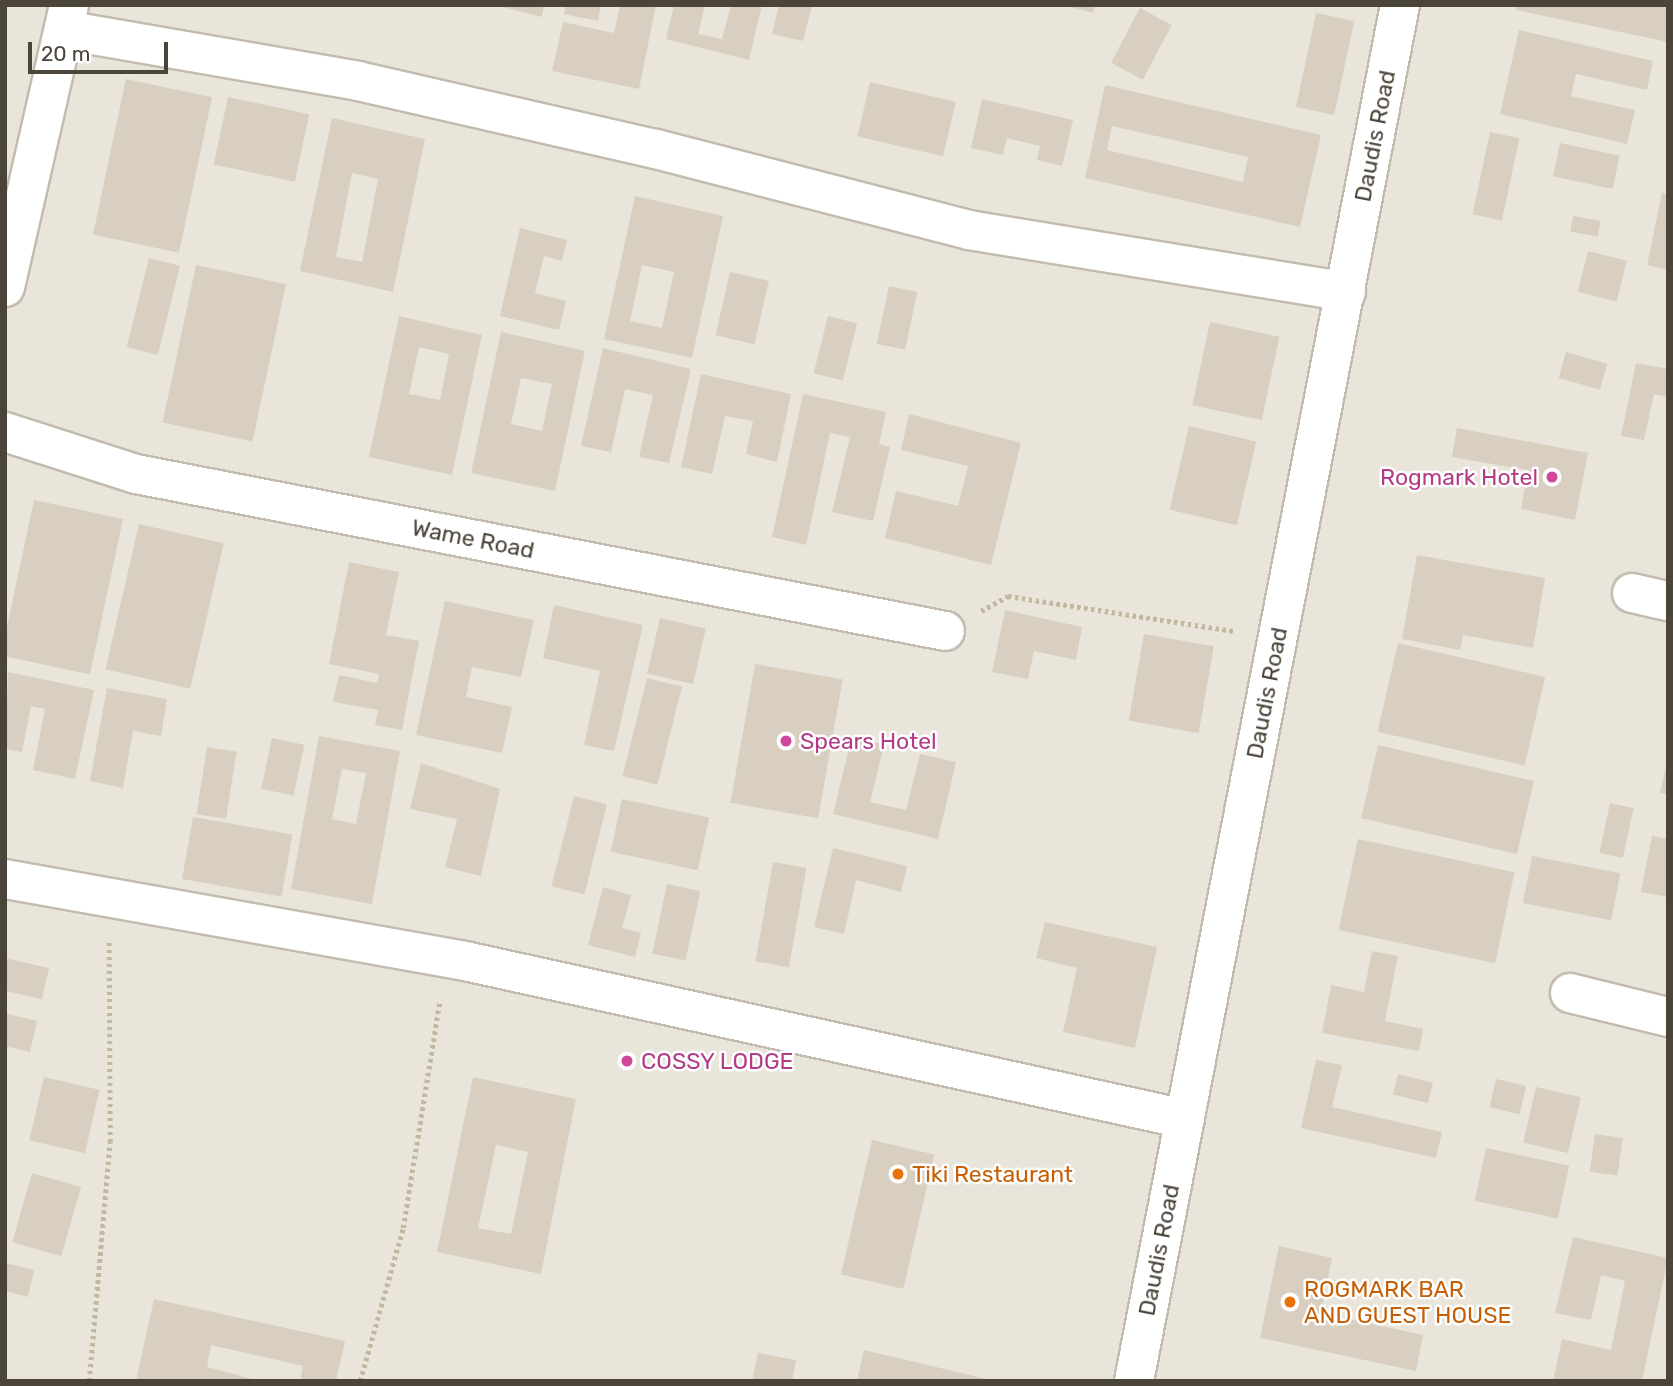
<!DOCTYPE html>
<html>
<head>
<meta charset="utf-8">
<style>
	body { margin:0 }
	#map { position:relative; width:1673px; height:1386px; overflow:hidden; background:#f6f3ec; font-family:Rubik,sans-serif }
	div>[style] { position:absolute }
	.residential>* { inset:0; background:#eae5da; transform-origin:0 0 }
	.building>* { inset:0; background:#d8cfc1; transform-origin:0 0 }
	.path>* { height:4.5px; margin-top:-2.25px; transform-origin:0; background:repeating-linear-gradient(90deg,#c4b79f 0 3.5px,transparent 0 7px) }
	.roads { filter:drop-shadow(2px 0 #c2bbae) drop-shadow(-2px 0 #c2bbae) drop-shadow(0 2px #c2bbae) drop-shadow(0 -2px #c2bbae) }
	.minor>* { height:38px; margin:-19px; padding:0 19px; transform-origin:19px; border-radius:19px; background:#fff }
	.dots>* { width:19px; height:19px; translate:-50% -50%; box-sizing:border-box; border:4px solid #fff; border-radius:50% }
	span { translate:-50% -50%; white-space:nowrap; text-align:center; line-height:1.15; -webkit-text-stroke:5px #fff; paint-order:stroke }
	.street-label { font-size:23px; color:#4b4439 }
	.hotel-label { font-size:23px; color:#b23c85 }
	.right { translate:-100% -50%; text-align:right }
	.left { translate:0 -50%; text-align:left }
	.food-label { font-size:23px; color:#c56008 }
	.frame { position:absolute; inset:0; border:7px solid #4b4439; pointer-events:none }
	.scale { position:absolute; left:28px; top:42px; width:140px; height:32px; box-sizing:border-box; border:4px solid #4b4439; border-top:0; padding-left:9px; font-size:21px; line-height:24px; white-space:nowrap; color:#4b4439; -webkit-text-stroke:5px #fff; paint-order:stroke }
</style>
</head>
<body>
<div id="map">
	<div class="residential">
		<i style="left:5px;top:5px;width:1663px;height:1376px"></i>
	</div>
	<div class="building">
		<i style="clip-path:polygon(495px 5px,544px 5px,542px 17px)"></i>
		<i style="clip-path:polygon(566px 5px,601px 5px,598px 21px,564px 14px)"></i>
		<i style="clip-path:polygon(620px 5px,656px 5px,639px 89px,552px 71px,563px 22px,614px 33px)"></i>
		<i style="clip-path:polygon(674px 5px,705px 5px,698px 34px,722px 39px,731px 5px,762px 5px,749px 60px,666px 39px)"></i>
		<i style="clip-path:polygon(779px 5px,812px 5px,803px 41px,772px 34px)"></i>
		<i style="clip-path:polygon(1064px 5px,1095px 5px,1093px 13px)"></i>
		<i style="clip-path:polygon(1517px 5px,1668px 5px,1668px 42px,1516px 10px)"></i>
		<i style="left:1140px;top:8px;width:36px;height:62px;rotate:28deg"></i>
		<i style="left:1316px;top:13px;width:39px;height:96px;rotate:12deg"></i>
		<i style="clip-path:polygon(1519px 30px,1653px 61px,1647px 90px,1576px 74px,1571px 96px,1635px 110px,1627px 144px,1500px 114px)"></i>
		<i style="left:126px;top:79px;width:88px;height:159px;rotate:12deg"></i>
		<i style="left:870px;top:82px;width:88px;height:56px;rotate:13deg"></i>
		<i style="clip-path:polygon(evenodd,1105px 85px,1321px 135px,1300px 227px,1085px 178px,1105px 85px,1112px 126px,1248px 157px,1243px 182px,1107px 150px,1112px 126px)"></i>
		<i style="left:228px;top:97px;width:83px;height:69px;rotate:12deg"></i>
		<i style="clip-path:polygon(982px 99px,1073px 120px,1062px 166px,1037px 160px,1040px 146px,1007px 138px,1003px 155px,971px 148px)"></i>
		<i style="clip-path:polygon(evenodd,332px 118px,425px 139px,393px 292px,300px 271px,332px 118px,352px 173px,378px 179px,362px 262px,336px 257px,352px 173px)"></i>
		<i style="left:1490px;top:132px;width:30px;height:84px;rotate:12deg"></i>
		<i style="left:1560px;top:143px;width:61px;height:34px;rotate:12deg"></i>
		<i style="clip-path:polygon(1662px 193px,1668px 194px,1668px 270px,1647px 265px)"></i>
		<i style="clip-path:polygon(evenodd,635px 196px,723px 216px,692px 358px,604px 339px,635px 196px,642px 265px,674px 272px,662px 328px,630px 321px,642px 265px)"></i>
		<i style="left:1573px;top:216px;width:28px;height:16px;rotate:10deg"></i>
		<i style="clip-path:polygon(520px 228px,567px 240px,562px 261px,544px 256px,535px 293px,566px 301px,559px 330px,500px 316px)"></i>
		<i style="left:1588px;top:251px;width:40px;height:42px;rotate:14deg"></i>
		<i style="left:149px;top:258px;width:32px;height:92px;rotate:14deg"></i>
		<i style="left:196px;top:265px;width:92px;height:161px;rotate:12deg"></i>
		<i style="left:730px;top:272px;width:40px;height:65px;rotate:13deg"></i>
		<i style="left:889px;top:286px;width:29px;height:59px;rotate:12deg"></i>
		<i style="clip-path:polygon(evenodd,399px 316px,482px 335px,452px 475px,369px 457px,399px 316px,419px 347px,449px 354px,440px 400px,409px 394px,419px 347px)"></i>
		<i style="left:828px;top:316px;width:30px;height:59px;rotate:14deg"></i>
		<i style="left:1210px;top:322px;width:71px;height:85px;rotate:12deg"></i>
		<i style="clip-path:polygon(evenodd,501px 332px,585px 351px,555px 491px,471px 473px,501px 332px,521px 378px,552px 384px,542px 431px,511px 424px,521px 378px)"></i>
		<i style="clip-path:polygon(603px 348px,691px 369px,669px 463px,639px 457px,653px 395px,625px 389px,611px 452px,581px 446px)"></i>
		<i style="left:1566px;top:352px;width:43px;height:27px;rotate:16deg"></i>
		<i style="clip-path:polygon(1636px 363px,1668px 369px,1668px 397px,1654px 394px,1644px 440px,1621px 436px)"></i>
		<i style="clip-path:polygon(701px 374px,791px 394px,777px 462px,746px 454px,753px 421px,725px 416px,712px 474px,681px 467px)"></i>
		<i style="clip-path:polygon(803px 394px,886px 412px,879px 444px,890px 447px,873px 521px,832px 512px,850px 437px,830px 433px,806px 545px,772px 537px)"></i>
		<i style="clip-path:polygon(909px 414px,1021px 443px,991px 565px,885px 538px,896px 491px,958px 506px,968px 466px,901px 450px)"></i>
		<i style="left:1189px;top:426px;width:69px;height:86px;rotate:13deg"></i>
		<i style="clip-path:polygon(1457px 428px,1588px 453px,1575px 520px,1521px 509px,1528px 470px,1452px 457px)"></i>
		<i style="left:34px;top:500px;width:91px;height:159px;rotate:12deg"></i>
		<i style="left:139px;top:524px;width:87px;height:149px;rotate:13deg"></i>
		<i style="clip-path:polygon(1417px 555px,1545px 578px,1533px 648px,1463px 635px,1460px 650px,1402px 639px)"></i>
		<i style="clip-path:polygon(349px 562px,399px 572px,386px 635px,419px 641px,402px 730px,375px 725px,378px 710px,333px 702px,339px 675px,377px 683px,379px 674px,329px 664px)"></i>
		<i style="clip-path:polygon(445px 601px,534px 620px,521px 677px,472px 667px,466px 697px,512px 707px,502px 753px,416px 735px)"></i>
		<i style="clip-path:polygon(554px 605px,643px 625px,614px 751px,584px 745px,600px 671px,543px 658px)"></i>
		<i style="clip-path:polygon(1005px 610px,1082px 627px,1076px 660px,1034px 651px,1028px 679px,992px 672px)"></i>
		<i style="left:660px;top:618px;width:47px;height:57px;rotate:13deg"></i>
		<i style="left:1144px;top:634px;width:71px;height:88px;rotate:10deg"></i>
		<i style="left:1398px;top:643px;width:151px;height:91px;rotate:13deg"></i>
		<i style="left:755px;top:664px;width:89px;height:141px;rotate:10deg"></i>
		<i style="clip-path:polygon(8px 672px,94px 690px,75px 779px,33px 770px,45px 709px,31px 706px,22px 752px,5px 749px)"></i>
		<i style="left:647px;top:678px;width:36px;height:101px;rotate:14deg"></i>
		<i style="clip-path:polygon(107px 688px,167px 699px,161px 736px,133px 731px,123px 788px,90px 781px)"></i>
		<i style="clip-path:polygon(evenodd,319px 736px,400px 751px,372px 904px,291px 889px,319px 736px,342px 769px,366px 773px,356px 824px,332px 819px,342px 769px)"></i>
		<i style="clip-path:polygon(852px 736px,884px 745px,870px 802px,906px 810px,920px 754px,956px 762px,938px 839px,833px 814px)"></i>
		<i style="left:272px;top:738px;width:33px;height:52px;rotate:12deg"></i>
		<i style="left:1378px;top:745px;width:160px;height:75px;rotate:13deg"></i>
		<i style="left:207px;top:747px;width:30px;height:68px;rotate:9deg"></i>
		<i style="clip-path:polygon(1668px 757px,1668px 794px,1660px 793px)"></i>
		<i style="clip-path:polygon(421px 763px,500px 789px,481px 876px,445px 867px,457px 819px,410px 809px)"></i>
		<i style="left:574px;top:796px;width:34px;height:93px;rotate:14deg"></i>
		<i style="left:622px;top:799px;width:89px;height:54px;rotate:12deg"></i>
		<i style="left:1610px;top:803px;width:24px;height:51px;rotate:12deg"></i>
		<i style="left:193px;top:817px;width:101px;height:63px;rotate:10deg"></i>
		<i style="clip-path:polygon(1652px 836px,1668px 839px,1668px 897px,1641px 892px)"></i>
		<i style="left:1358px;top:839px;width:160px;height:93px;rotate:12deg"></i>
		<i style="clip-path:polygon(833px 848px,907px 866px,901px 892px,856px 880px,844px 934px,814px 927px)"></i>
		<i style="left:1532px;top:856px;width:90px;height:48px;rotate:11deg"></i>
		<i style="left:773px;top:862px;width:34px;height:101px;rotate:10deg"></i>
		<i style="left:667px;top:884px;width:34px;height:71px;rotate:12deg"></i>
		<i style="clip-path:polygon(603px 887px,631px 895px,622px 928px,641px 933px,635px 957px,588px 945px)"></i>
		<i style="clip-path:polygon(1045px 922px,1157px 947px,1135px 1048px,1063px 1032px,1077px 968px,1036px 958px)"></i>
		<i style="clip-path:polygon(1372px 951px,1398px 956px,1385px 1021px,1423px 1029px,1419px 1051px,1322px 1033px,1331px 985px,1364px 992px)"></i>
		<i style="clip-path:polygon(5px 958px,49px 968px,42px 999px,5px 991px)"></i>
		<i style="clip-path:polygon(5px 1013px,37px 1021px,30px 1052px,5px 1046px)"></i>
		<i style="clip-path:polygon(1316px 1060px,1342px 1065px,1332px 1107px,1442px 1132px,1436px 1158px,1301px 1128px)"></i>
		<i style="left:1398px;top:1074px;width:36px;height:21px;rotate:14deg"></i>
		<i style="left:44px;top:1077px;width:57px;height:65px;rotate:13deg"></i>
		<i style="clip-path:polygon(evenodd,473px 1077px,576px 1099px,541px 1274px,437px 1252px,473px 1077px,496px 1145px,528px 1152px,511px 1234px,478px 1228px,496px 1145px)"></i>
		<i style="left:1496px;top:1079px;width:31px;height:29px;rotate:13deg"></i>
		<i style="left:1536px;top:1087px;width:46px;height:57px;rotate:13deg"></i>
		<i style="left:1595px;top:1134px;width:28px;height:38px;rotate:8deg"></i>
		<i style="left:872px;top:1140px;width:64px;height:138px;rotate:13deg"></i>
		<i style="left:1486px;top:1148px;width:85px;height:54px;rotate:12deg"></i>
		<i style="left:32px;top:1173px;width:51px;height:72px;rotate:16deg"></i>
		<i style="clip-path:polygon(1573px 1237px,1668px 1258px,1642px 1381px,1553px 1381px,1562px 1339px,1611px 1350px,1625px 1281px,1601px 1275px,1591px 1320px,1555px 1313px)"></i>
		<i style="clip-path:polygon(1279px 1246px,1332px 1258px,1321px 1313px,1423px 1335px,1416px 1371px,1260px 1338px)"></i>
		<i style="clip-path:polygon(5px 1263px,34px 1270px,28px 1297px,5px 1291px)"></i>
		<i style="clip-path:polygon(154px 1299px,345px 1341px,336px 1381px,300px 1381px,303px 1366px,211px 1345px,207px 1367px,260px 1381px,136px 1381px)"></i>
		<i style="clip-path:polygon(864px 1350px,991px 1380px,991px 1381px,857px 1381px)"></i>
		<i style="clip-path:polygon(758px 1353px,796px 1360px,792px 1381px,752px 1381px)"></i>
	</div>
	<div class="path">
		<i style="left:981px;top:611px;width:31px;rotate:-29deg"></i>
		<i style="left:1008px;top:596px;width:230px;rotate:8.8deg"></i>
		<i style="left:89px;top:1381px;width:240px;rotate:-85deg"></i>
		<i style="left:110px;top:1142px;width:202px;rotate:-90.3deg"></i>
		<i style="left:360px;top:1381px;width:159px;rotate:-74.3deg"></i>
		<i style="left:403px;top:1228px;width:231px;rotate:-80.8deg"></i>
	</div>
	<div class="roads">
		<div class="minor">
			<i style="left:64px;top:30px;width:298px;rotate:9.8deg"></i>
			<i style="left:358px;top:81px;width:306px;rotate:12.9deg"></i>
			<i style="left:656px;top:149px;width:323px;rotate:14.5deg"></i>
			<i style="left:969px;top:230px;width:382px;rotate:9.3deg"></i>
			<i style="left:5px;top:287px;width:288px;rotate:-77.2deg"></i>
			<i style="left:5px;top:432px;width:138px;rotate:17.8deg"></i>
			<i style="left:136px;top:474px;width:824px;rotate:10.98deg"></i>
			<i style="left:1632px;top:593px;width:37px;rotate:13deg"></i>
			<i style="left:5px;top:879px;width:467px;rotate:10.1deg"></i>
			<i style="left:465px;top:961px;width:737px;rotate:12.38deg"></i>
			<i style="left:1570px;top:993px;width:101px;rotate:13.8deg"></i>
			<i style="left:1134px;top:1381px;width:1401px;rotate:-79.06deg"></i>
		</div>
	</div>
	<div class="dots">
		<i style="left:1552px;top:477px;background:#d1479c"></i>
		<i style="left:786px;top:741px;background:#d1479c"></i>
		<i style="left:627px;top:1061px;background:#d1479c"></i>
		<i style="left:898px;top:1174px;background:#e8710a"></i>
		<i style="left:1290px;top:1302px;background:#e8710a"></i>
	</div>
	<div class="street-label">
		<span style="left:1375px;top:136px;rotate:-79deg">Daudis Road</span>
		<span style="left:473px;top:539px;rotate:11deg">Wame Road</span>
		<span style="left:1267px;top:693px;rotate:-79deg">Daudis Road</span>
		<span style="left:1159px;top:1250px;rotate:-79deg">Daudis Road</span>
	</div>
	<div class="hotel-label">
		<span class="right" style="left:1538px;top:477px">Rogmark Hotel</span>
		<span class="left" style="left:800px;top:741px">Spears Hotel</span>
		<span class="left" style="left:641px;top:1061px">COSSY LODGE</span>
	</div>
	<div class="food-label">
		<span class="left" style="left:912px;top:1174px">Tiki Restaurant</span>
		<span class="left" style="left:1304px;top:1302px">ROGMARK BAR<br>AND GUEST HOUSE</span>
	</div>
	<div class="frame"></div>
	<div class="scale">20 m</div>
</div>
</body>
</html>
